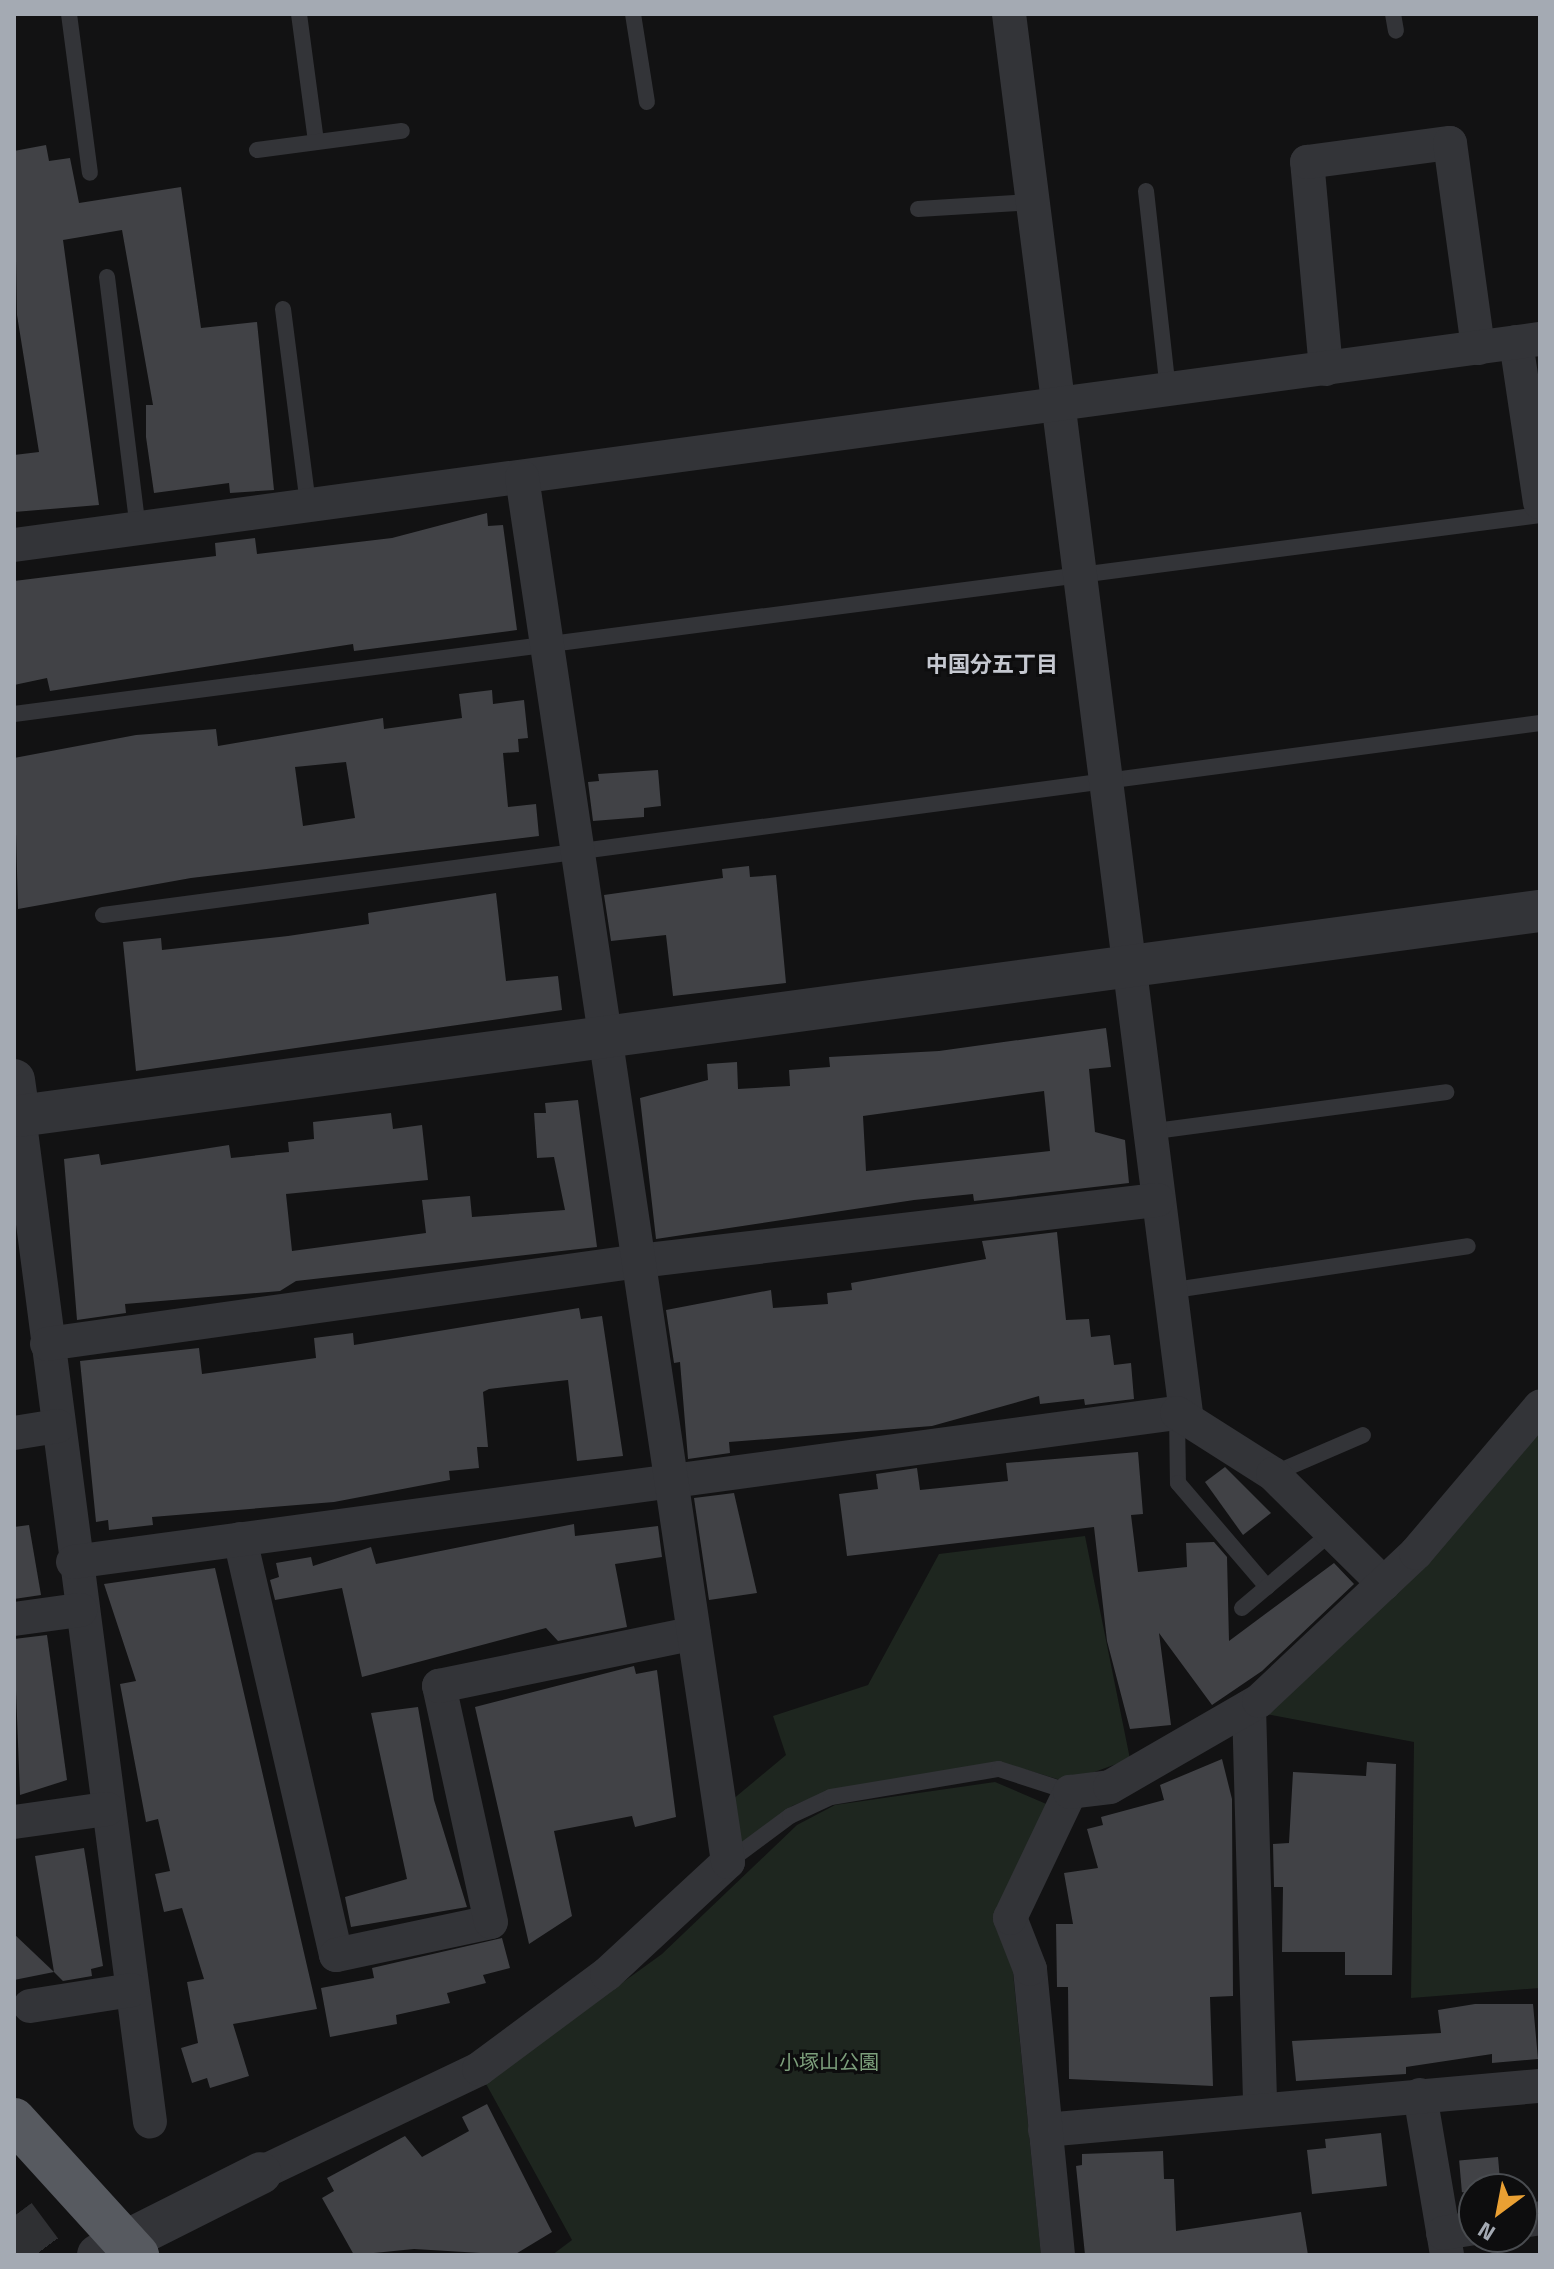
<!DOCTYPE html>
<html>
<head>
<meta charset="utf-8">
<style>
	body { margin:0 }
	#map { position:relative; width:1554px; height:2269px; overflow:hidden; background:#121213; font-family:"Titillium Web","Noto Sans JP",sans-serif }
	div>[style] { position:absolute }
	.green>* { inset:0; background:#1e261f }
	.building>* { inset:0; background:#414246; transform-origin:0 0 }
	.motorway-tunnel>* { height:44px; margin-top:-22px; transform-origin:0; background:repeating-linear-gradient(90deg,#2f3033 0 44px,transparent 0 66px) }
	.service>* { height:16px; margin:-8px; padding:0 8px; transform-origin:8px; border-radius:8px; background:#333438 }
	.minor>* { height:34px; margin:-17px; padding:0 17px; transform-origin:17px; border-radius:17px; background:#333438 }
	.tertiary>* { height:42px; margin:-21px; padding:0 21px; transform-origin:21px; border-radius:21px; background:#333438 }
	.trunk>* { height:44px; margin:-22px; padding:0 22px; transform-origin:22px; border-radius:22px; background:#575a60 }
	span { translate:-50% -50%; white-space:nowrap; text-align:center; line-height:1.15; -webkit-text-stroke:6px #0d0d0e; paint-order:stroke }
	.park-label { font-size:20px; color:#7c9e7b }
	.neighbourhood-label { font-size:22px; color:#c5c8d0; font-weight:700 }
	.frame { position:absolute; inset:0; border:16px solid #a4aab3; pointer-events:none }
	.north { position:absolute; left:1458px; top:2173px; width:80px; height:80px; box-sizing:border-box; background:#0d0d0e; border:2px solid #494c50; border-radius:50%; rotate:212deg; font-size:22px; font-weight:700; line-height:32px; text-align:center; color:#a4aab3 }
	.north::after { content:''; display:block; margin:auto; width:28px; height:36px; background:#eaa033; clip-path:polygon(50% 0,100% 100%,50% 72%,0 100%) }
</style>
</head>
<body>
<div id="map">
	<div class="green">
		<i style="clip-path:polygon(1540px 1431px,1540px 1988px,1411px 1998px,1414px 1742px,1266px 1714px)"></i>
		<i style="clip-path:polygon(1085px 1536px,1130px 1759px,1067px 1782px,1024px 1769px,830px 1790px,792px 1806px,743px 1844px,726px 1805px,786px 1755px,773px 1716px,868px 1685px,939px 1554px)"></i>
		<i style="clip-path:polygon(995px 1782px,1051px 1806px,1013px 1972px,1041px 2255px,552px 2255px,572px 2240px,485px 2082px,662px 1954px,797px 1825px,835px 1805px)"></i>
	</div>
	<div class="building">
		<i style="clip-path:polygon(46px 145px,49px 161px,70px 158px,79px 203px,181px 187px,201px 328px,257px 322px,274px 490px,230px 493px,229px 483px,154px 493px,146px 437px,146px 405px,153px 405px,122px 230px,63px 240px,99px 505px,14px 512px,14px 455px,39px 452px,17px 315px,14px 151px)"></i>
		<i style="clip-path:polygon(487px 513px,488px 526px,503px 525px,517px 630px,354px 651px,353px 644px,50px 691px,47px 678px,14px 685px,14px 581px,216px 556px,215px 543px,255px 538px,257px 554px,392px 538px)"></i>
		<i style="clip-path:polygon(evenodd,492px 690px,493px 704px,524px 700px,528px 738px,518px 739px,519px 752px,503px 753px,508px 807px,536px 804px,539px 836px,191px 878px,18px 909px,14px 758px,136px 735px,216px 729px,218px 746px,383px 718px,384px 729px,462px 718px,459px 694px,492px 690px,346px 762px,355px 818px,303px 826px,295px 767px,346px 762px)"></i>
		<i style="clip-path:polygon(658px 770px,661px 806px,644px 808px,644px 817px,593px 821px,588px 782px,599px 781px,598px 774px)"></i>
		<i style="clip-path:polygon(749px 866px,750px 877px,776px 875px,786px 983px,673px 996px,666px 935px,611px 941px,604px 895px,723px 878px,722px 869px)"></i>
		<i style="clip-path:polygon(496px 893px,506px 981px,558px 976px,562px 1010px,136px 1071px,123px 942px,161px 938px,162px 950px,288px 936px,369px 924px,368px 913px)"></i>
		<i style="clip-path:polygon(evenodd,1106px 1028px,1111px 1067px,1089px 1069px,1095px 1132px,1125px 1140px,1129px 1183px,974px 1201px,973px 1194px,914px 1200px,656px 1239px,640px 1098px,708px 1080px,707px 1064px,737px 1062px,738px 1089px,790px 1086px,789px 1070px,830px 1067px,829px 1057px,939px 1051px,1106px 1028px,1044px 1091px,1050px 1151px,866px 1171px,863px 1116px,1044px 1091px)"></i>
		<i style="clip-path:polygon(578px 1100px,597px 1247px,296px 1281px,280px 1291px,125px 1304px,126px 1313px,77px 1320px,64px 1159px,99px 1154px,101px 1165px,229px 1145px,231px 1158px,289px 1152px,288px 1142px,314px 1139px,313px 1122px,391px 1113px,393px 1129px,422px 1125px,428px 1180px,286px 1194px,292px 1251px,426px 1233px,422px 1200px,470px 1196px,472px 1217px,565px 1210px,554px 1157px,537px 1158px,534px 1113px,546px 1113px,545px 1103px)"></i>
		<i style="clip-path:polygon(1057px 1232px,1066px 1320px,1089px 1319px,1091px 1337px,1110px 1335px,1114px 1365px,1131px 1363px,1134px 1399px,1085px 1405px,1084px 1399px,1040px 1404px,1039px 1396px,932px 1426px,729px 1442px,730px 1453px,688px 1459px,680px 1362px,674px 1363px,666px 1310px,771px 1290px,773px 1308px,828px 1304px,827px 1293px,852px 1290px,851px 1283px,986px 1259px,982px 1241px)"></i>
		<i style="clip-path:polygon(579px 1308px,581px 1319px,602px 1316px,623px 1456px,577px 1461px,568px 1380px,489px 1389px,483px 1392px,488px 1447px,477px 1447px,479px 1468px,449px 1471px,450px 1480px,334px 1502px,152px 1517px,153px 1525px,109px 1530px,108px 1520px,96px 1522px,80px 1361px,199px 1348px,202px 1374px,316px 1358px,314px 1338px,353px 1333px,354px 1345px)"></i>
		<i style="clip-path:polygon(1138px 1452px,1143px 1514px,1131px 1515px,1138px 1572px,1187px 1567px,1186px 1543px,1214px 1542px,1227px 1557px,1229px 1641px,1334px 1563px,1354px 1584px,1262px 1671px,1212px 1705px,1159px 1633px,1171px 1725px,1130px 1729px,1107px 1641px,1094px 1527px,847px 1556px,839px 1494px,878px 1489px,876px 1474px,917px 1468px,920px 1490px,1008px 1481px,1006px 1463px)"></i>
		<i style="clip-path:polygon(1225px 1467px,1271px 1513px,1243px 1535px,1205px 1482px)"></i>
		<i style="clip-path:polygon(734px 1493px,757px 1593px,709px 1600px,694px 1498px)"></i>
		<i style="clip-path:polygon(574px 1524px,575px 1536px,658px 1526px,662px 1557px,615px 1564px,627px 1627px,558px 1641px,546px 1628px,362px 1677px,342px 1588px,275px 1600px,270px 1580px,279px 1577px,276px 1563px,311px 1557px,313px 1566px,371px 1547px,376px 1564px)"></i>
		<i style="clip-path:polygon(29px 1525px,41px 1595px,14px 1599px,14px 1527px)"></i>
		<i style="clip-path:polygon(215px 1568px,317px 2009px,233px 2024px,249px 2076px,210px 2088px,207px 2078px,192px 2083px,181px 2048px,198px 2043px,187px 1982px,204px 1979px,182px 1908px,164px 1912px,155px 1874px,170px 1871px,158px 1819px,146px 1822px,120px 1684px,136px 1681px,104px 1584px)"></i>
		<i style="clip-path:polygon(47px 1635px,67px 1780px,20px 1795px,14px 1639px)"></i>
		<i style="clip-path:polygon(634px 1666px,636px 1674px,657px 1670px,676px 1817px,635px 1827px,632px 1816px,554px 1831px,572px 1916px,529px 1944px,475px 1707px)"></i>
		<i style="clip-path:polygon(418px 1707px,434px 1800px,467px 1907px,351px 1927px,345px 1897px,407px 1879px,371px 1713px)"></i>
		<i style="clip-path:polygon(1222px 1759px,1232px 1799px,1233px 1996px,1210px 1997px,1213px 2086px,1069px 2079px,1068px 1987px,1057px 1987px,1056px 1924px,1073px 1924px,1064px 1873px,1098px 1868px,1087px 1829px,1103px 1825px,1101px 1817px,1164px 1800px,1160px 1785px)"></i>
		<i style="clip-path:polygon(1367px 1762px,1396px 1764px,1392px 1975px,1345px 1975px,1345px 1952px,1282px 1952px,1283px 1887px,1274px 1887px,1273px 1844px,1289px 1843px,1293px 1772px,1366px 1776px)"></i>
		<i style="clip-path:polygon(84px 1848px,103px 1966px,91px 1969px,92px 1976px,63px 1981px,54px 1972px,35px 1856px)"></i>
		<i style="clip-path:polygon(14px 1934px,54px 1972px,14px 1980px)"></i>
		<i style="clip-path:polygon(502px 1938px,510px 1968px,483px 1975px,486px 1983px,447px 1993px,450px 2003px,396px 2015px,397px 2024px,330px 2037px,321px 1988px,374px 1978px,372px 1968px)"></i>
		<i style="clip-path:polygon(1475px 2004px,1533px 2004px,1538px 2059px,1492px 2063px,1492px 2054px,1406px 2067px,1406px 2074px,1296px 2081px,1292px 2041px,1441px 2033px,1438px 2010px)"></i>
		<i style="clip-path:polygon(487px 2104px,552px 2232px,514px 2255px,414px 2249px,354px 2255px,322px 2198px,334px 2191px,327px 2178px,405px 2136px,422px 2157px,469px 2131px,462px 2117px)"></i>
		<i style="clip-path:polygon(1381px 2133px,1387px 2186px,1312px 2194px,1307px 2150px,1326px 2148px,1325px 2139px)"></i>
		<i style="clip-path:polygon(1163px 2151px,1164px 2179px,1174px 2179px,1176px 2231px,1301px 2212px,1308px 2255px,1085px 2255px,1076px 2166px,1082px 2165px,1082px 2154px)"></i>
		<i style="left:1498px;top:2157px;width:32px;height:39px;rotate:85deg"></i>
	</div>
	<div class="motorway-tunnel">
		<i style="left:14px;top:2216px;width:49px;rotate:53.4deg"></i>
	</div>
	<div class="service">
		<i style="left:69px;top:14px;width:160px;rotate:82.5deg"></i>
		<i style="left:299px;top:14px;width:129px;rotate:82.4deg"></i>
		<i style="left:633px;top:14px;width:89px;rotate:81deg"></i>
		<i style="left:1393px;top:14px;width:17px;rotate:80deg"></i>
		<i style="left:257px;top:150px;width:146px;rotate:-7.5deg"></i>
		<i style="left:1146px;top:191px;width:200px;rotate:83.7deg"></i>
		<i style="left:918px;top:209px;width:115px;rotate:-3.5deg"></i>
		<i style="left:107px;top:277px;width:253px;rotate:83deg"></i>
		<i style="left:283px;top:309px;width:198px;rotate:82.7deg"></i>
		<i style="left:14px;top:714px;width:1539px;rotate:-7.43deg"></i>
		<i style="left:103px;top:915px;width:1450px;rotate:-7.61deg"></i>
		<i style="left:1148px;top:1132px;width:301px;rotate:-7.6deg"></i>
		<i style="left:1168px;top:1291px;width:303px;rotate:-8.5deg"></i>
		<i style="left:1177px;top:1414px;width:69px;rotate:89.2deg"></i>
		<i style="left:1178px;top:1483px;width:137px;rotate:49.4deg"></i>
		<i style="left:1273px;top:1474px;width:98px;rotate:-23.4deg"></i>
		<i style="left:1242px;top:1608px;width:119px;rotate:-40.2deg"></i>
		<i style="left:728px;top:1862px;width:77px;rotate:-36.6deg"></i>
		<i style="left:790px;top:1816px;width:45px;rotate:-24.9deg"></i>
		<i style="left:831px;top:1797px;width:170px;rotate:-9.5deg"></i>
		<i style="left:999px;top:1769px;width:75px;rotate:17.9deg"></i>
	</div>
	<div class="minor">
		<i style="left:1009px;top:14px;width:1410px;rotate:82.79deg"></i>
		<i style="left:1516px;top:342px;width:162px;rotate:81.5deg"></i>
		<i style="left:1326px;top:369px;width:208px;rotate:-95.2deg"></i>
		<i style="left:1307px;top:162px;width:144px;rotate:-7.6deg"></i>
		<i style="left:1450px;top:143px;width:207px;rotate:82.2deg"></i>
		<i style="left:14px;top:545px;width:1540px;rotate:-7.69deg"></i>
		<i style="left:19px;top:1116px;width:1014px;rotate:82.58deg"></i>
		<i style="left:47px;top:1344px;width:598px;rotate:-7.98deg"></i>
		<i style="left:639px;top:1261px;width:522px;rotate:-6.72deg"></i>
		<i style="left:14px;top:1433px;width:44px;rotate:-9.2deg"></i>
		<i style="left:240px;top:1539px;width:427px;rotate:77deg"></i>
		<i style="left:336px;top:1955px;width:158px;rotate:-12deg"></i>
		<i style="left:491px;top:1922px;width:242px;rotate:-102.4deg"></i>
		<i style="left:439px;top:1686px;width:260px;rotate:-11.7deg"></i>
		<i style="left:73px;top:1562px;width:1114px;rotate:-7.69deg"></i>
		<i style="left:1177px;top:1413px;width:114px;rotate:32.4deg"></i>
		<i style="left:1273px;top:1474px;width:156px;rotate:44.7deg"></i>
		<i style="left:14px;top:1619px;width:67px;rotate:-7.8deg"></i>
		<i style="left:1249px;top:1707px;width:403px;rotate:88.4deg"></i>
		<i style="left:14px;top:1822px;width:94px;rotate:-8deg"></i>
		<i style="left:30px;top:2006px;width:103px;rotate:-8.9deg"></i>
		<i style="left:1420px;top:2095px;width:162px;rotate:80.4deg"></i>
		<i style="left:1045px;top:2130px;width:497px;rotate:-5.1deg"></i>
		<i style="left:261px;top:2173px;width:242px;rotate:-25.5deg"></i>
		<i style="left:479px;top:2069px;width:159px;rotate:-36.6deg"></i>
		<i style="left:607px;top:1974px;width:165px;rotate:-42.8deg"></i>
		<i style="left:728px;top:1862px;width:1400px;rotate:-98.46deg"></i>
		<i style="left:1522px;top:2221px;width:18px;rotate:-9deg"></i>
		<i style="left:1443px;top:2233px;width:31px;rotate:-9deg"></i>
		<i style="left:1058px;top:2255px;width:287px;rotate:-95.6deg"></i>
		<i style="left:1030px;top:1969px;width:55px;rotate:-111.4deg"></i>
		<i style="left:1010px;top:1918px;width:140px;rotate:-64.5deg"></i>
		<i style="left:1070px;top:1792px;width:40px;rotate:-7.1deg"></i>
		<i style="left:1110px;top:1787px;width:172px;rotate:-30deg"></i>
		<i style="left:1259px;top:1701px;width:216px;rotate:-43.3deg"></i>
		<i style="left:1416px;top:1553px;width:192px;rotate:-49.7deg"></i>
	</div>
	<div class="tertiary">
		<i style="left:14px;top:1080px;width:36px;rotate:82deg"></i>
		<i style="left:19px;top:1116px;width:1535px;rotate:-7.68deg"></i>
		<i style="left:98px;top:2255px;width:182px;rotate:-26.7deg"></i>
	</div>
	<div class="trunk">
		<i style="left:14px;top:2120px;width:183px;rotate:47.7deg"></i>
	</div>
	<div class="park-label">
		<span style="left:829px;top:2061px">小塚山公園</span>
	</div>
	<div class="neighbourhood-label">
		<span style="left:992px;top:665px">中国分五丁目</span>
	</div>
	<div class="frame"></div>
	<div class="north">N</div>
</div>
</body>
</html>
